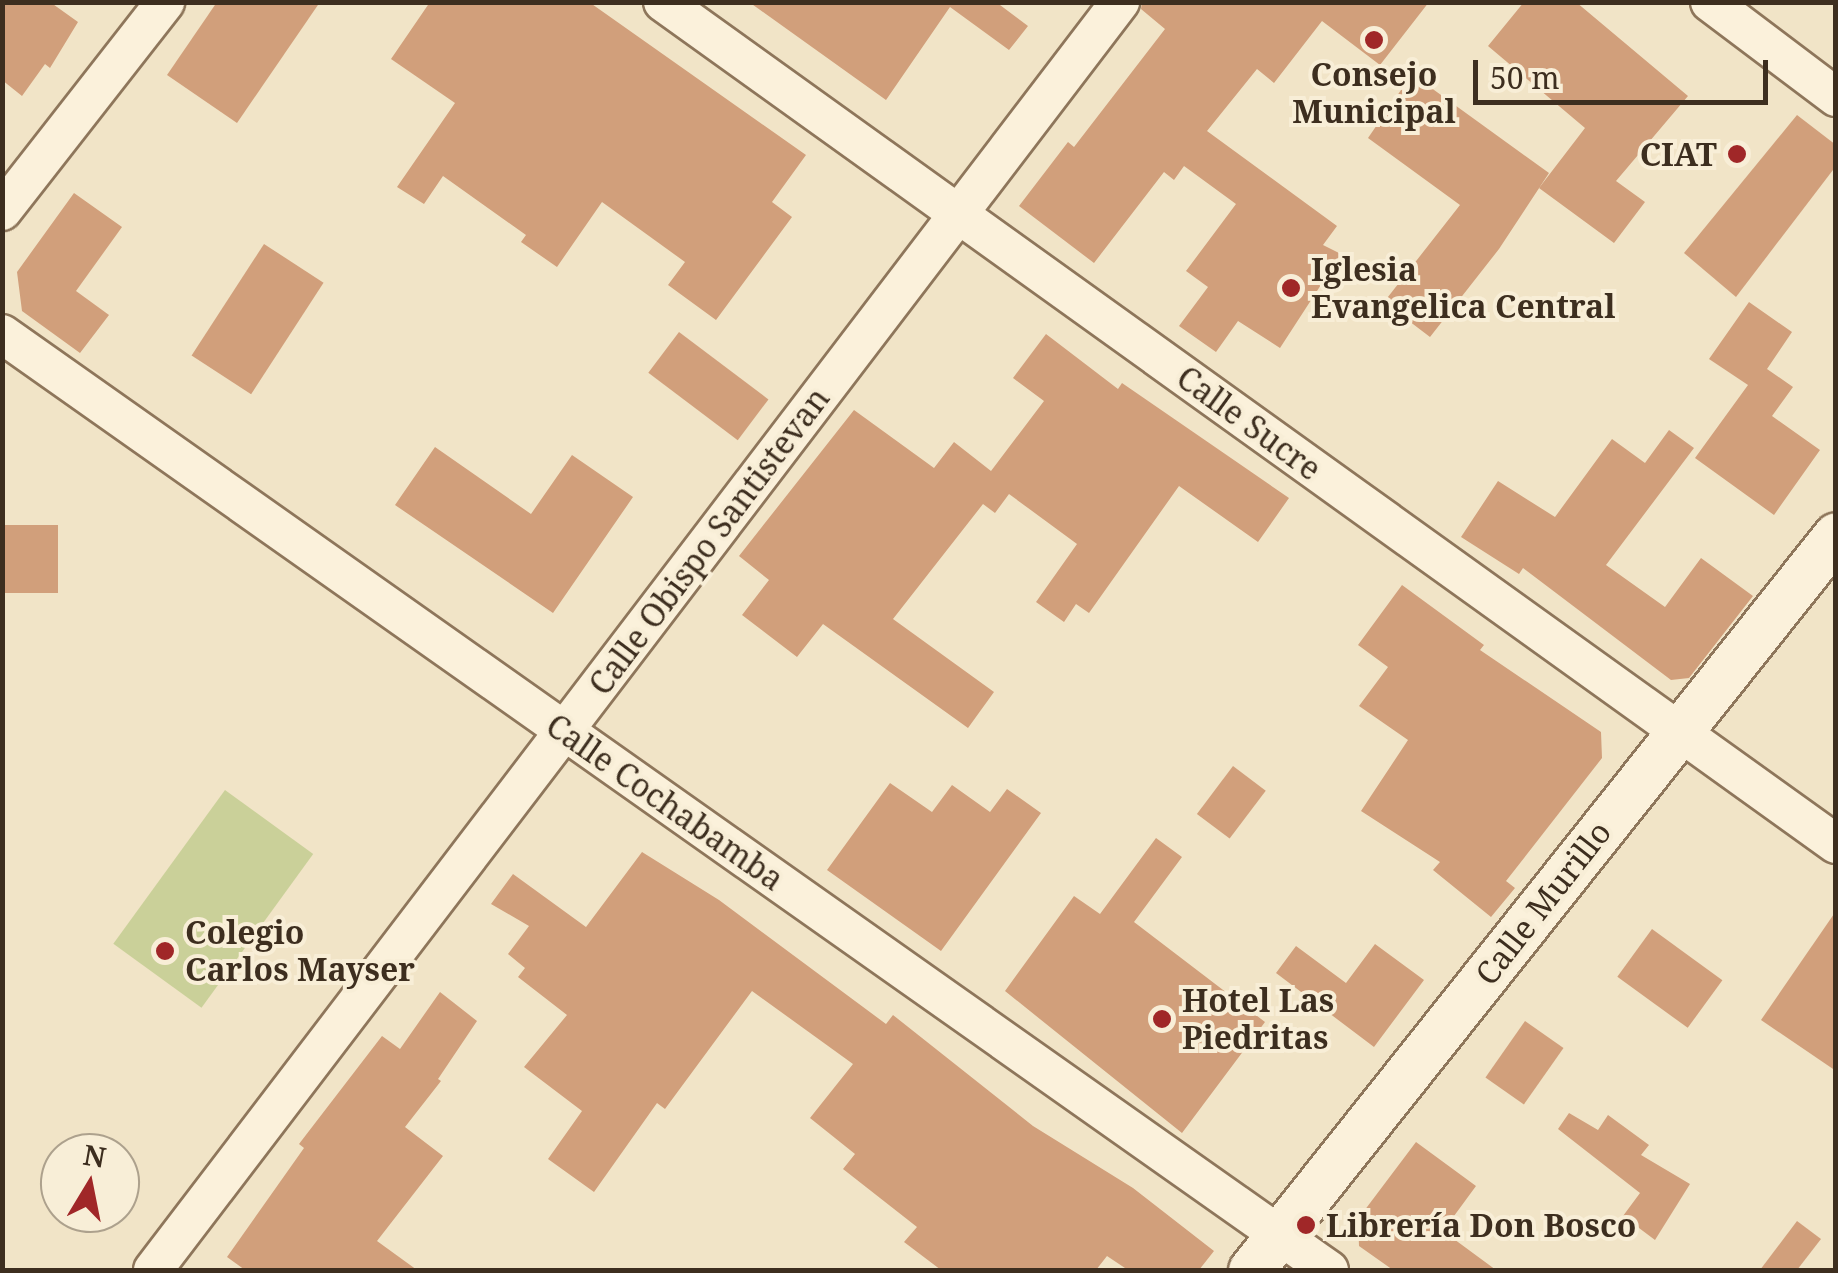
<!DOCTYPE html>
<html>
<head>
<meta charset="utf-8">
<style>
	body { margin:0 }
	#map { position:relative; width:1838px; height:1273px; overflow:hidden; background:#f1e4c7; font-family:"Noto Serif",serif }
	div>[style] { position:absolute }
	.green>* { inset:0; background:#cad099; transform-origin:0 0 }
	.building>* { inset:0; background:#d19f7b; transform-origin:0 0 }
	.roads { filter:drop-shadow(2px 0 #8e765b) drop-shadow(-2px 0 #8e765b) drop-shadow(0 2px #8e765b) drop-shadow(0 -2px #8e765b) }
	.minor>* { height:38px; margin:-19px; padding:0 19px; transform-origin:19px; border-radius:19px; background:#fbf1db }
	.tertiary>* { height:45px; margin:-22.5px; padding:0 22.5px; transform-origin:22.5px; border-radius:22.5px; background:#fbf1db }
	.dots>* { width:28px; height:28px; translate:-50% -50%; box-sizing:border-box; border:5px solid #f8eed7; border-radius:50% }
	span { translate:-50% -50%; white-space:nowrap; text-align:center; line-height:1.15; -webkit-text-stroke:8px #f8eed7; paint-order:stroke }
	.poi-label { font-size:32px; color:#3d2e1f; font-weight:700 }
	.right { translate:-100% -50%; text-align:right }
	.left { translate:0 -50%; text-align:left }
	.street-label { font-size:32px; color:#3d2e1f }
	.frame { position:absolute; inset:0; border:5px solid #3d2e1f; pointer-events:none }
	.north { position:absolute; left:40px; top:1133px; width:100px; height:100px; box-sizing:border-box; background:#f8eed7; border:2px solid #ada18d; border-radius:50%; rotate:10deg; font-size:28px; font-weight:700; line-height:40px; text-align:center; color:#3d2e1f }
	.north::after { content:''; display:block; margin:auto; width:35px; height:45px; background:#a02728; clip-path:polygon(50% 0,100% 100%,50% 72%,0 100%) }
	.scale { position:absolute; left:1473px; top:60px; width:295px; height:45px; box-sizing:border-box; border:5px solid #3d2e1f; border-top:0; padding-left:12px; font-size:30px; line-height:35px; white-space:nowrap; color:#3d2e1f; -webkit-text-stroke:8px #f8eed7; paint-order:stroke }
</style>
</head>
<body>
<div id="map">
	<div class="green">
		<i style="left:225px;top:790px;width:109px;height:190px;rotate:36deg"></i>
	</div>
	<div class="building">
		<i style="clip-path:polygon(2px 2px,50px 2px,78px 22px,50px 68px,45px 64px,22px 96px,2px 80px)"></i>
		<i style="clip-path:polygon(217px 2px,320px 2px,237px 123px,167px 75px)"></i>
		<i style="clip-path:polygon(430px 2px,589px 2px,806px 155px,772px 202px,792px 217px,716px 320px,668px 285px,685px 262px,602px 202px,557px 267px,521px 242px,526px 235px,443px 176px,424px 204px,397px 187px,455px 103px,391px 59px)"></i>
		<i style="clip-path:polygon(749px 2px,996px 2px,1028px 26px,1009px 50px,950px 7px,886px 100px)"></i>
		<i style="clip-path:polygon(1142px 2px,1429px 2px,1380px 65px,1322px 21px,1274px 83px,1257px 69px,1207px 131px,1337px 226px,1323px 245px,1341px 254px,1280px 348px,1238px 321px,1216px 352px,1179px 326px,1208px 287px,1186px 271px,1236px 204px,1184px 166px,1174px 180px,1164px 172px,1094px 263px,1019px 206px,1068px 142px,1074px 147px,1165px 29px,1141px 9px)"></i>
		<i style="clip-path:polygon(1524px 2px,1576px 2px,1688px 96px,1616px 181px,1645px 202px,1614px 243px,1539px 188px,1585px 128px,1488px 46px)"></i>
		<i style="clip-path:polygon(1412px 74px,1549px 173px,1499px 249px,1430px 337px,1384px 302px,1460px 205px,1368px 138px)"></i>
		<i style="clip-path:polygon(1797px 115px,1836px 145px,1836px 166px,1736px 297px,1684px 253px)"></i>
		<i style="clip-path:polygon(74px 193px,122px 227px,76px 291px,109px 315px,80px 353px,22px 311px,17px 272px)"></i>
		<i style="left:264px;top:244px;width:71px;height:133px;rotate:33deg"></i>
		<i style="clip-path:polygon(1749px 302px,1792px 332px,1767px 369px,1793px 387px,1772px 416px,1820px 450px,1774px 515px,1695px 458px,1748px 385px,1709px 359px)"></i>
		<i style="left:679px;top:332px;width:112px;height:51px;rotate:37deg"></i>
		<i style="clip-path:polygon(1046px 334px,1118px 389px,1122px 383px,1289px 498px,1258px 542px,1179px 486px,1089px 613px,1076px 604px,1064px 622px,1036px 602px,1077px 544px,1009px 494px,995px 513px,983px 504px,893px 619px,994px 692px,968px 728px,823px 624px,797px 657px,742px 615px,769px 580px,739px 556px,854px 410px,934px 468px,954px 442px,991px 471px,1044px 401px,1013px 378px)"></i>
		<i style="clip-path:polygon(1669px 430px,1694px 448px,1606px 565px,1665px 607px,1701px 558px,1753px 596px,1689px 678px,1671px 680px,1523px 568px,1519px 574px,1461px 537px,1498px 481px,1555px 517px,1612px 439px,1645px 463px)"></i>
		<i style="clip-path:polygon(435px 447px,531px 514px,572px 455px,633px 497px,553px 613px,395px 505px)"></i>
		<i style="left:58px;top:525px;width:68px;height:56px;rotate:90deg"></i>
		<i style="clip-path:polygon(1402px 585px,1484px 645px,1480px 650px,1601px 732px,1602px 758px,1506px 881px,1515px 888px,1491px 917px,1433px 870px,1440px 862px,1361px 811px,1408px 740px,1359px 706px,1388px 667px,1358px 645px)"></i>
		<i style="left:1233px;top:766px;width:41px;height:60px;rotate:37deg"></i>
		<i style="clip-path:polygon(890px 783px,932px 812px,952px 785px,990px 812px,1007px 789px,1041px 813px,941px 951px,827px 870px)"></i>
		<i style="clip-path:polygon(1156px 838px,1182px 857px,1134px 922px,1265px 1022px,1182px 1133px,1005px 991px,1074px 896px,1100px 914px)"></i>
		<i style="clip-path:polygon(642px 852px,719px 900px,886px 1024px,893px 1015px,1033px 1126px,1133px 1188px,1214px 1251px,1199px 1270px,1128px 1270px,1107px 1256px,1096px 1270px,941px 1270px,904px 1242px,917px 1227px,843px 1169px,855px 1154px,810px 1118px,853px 1064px,752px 991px,665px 1109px,657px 1103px,594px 1192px,548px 1159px,582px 1111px,524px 1067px,567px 1015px,518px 977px,525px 968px,508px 954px,529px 926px,491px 904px,513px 874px,586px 927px)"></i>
		<i style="clip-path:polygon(1836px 911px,1836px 1071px,1761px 1020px)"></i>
		<i style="left:1652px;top:929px;width:87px;height:59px;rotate:36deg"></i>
		<i style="clip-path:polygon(1375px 944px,1424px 980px,1374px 1047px,1276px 973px,1296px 946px,1346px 983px)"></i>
		<i style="clip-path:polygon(440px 992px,477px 1021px,438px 1079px,441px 1081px,405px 1127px,443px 1156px,377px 1241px,417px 1270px,245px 1270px,227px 1257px,304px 1148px,299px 1144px,382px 1036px,400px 1049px)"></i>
		<i style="left:1525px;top:1021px;width:47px;height:69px;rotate:35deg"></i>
		<i style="clip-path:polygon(1569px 1113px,1598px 1130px,1608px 1115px,1649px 1145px,1641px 1155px,1690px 1184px,1655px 1240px,1623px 1216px,1640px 1193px,1558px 1129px)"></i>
		<i style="clip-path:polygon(1416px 1142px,1476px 1186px,1443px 1231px,1496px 1270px,1393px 1270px,1359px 1246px,1358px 1219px)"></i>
		<i style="clip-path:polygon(1797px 1221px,1821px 1239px,1797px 1270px,1760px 1270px)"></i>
	</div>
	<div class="roads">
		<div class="minor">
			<i style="left:663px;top:2px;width:1444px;rotate:35.67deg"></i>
			<i style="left:1710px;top:2px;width:158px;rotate:37deg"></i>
			<i style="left:2px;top:211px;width:265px;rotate:-52deg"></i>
			<i style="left:2px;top:334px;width:1624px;rotate:35.2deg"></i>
			<i style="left:153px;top:1270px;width:1595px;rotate:-52.67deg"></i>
		</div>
		<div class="tertiary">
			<i style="left:1251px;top:1270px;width:939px;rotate:-51.48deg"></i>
		</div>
	</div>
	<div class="dots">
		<i style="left:1374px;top:40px;background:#a02728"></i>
		<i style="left:1737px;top:154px;background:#a02728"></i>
		<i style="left:1291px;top:288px;background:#a02728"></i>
		<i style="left:165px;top:951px;background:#a02728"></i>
		<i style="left:1162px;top:1019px;background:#a02728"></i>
		<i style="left:1306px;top:1225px;background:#a02728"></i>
	</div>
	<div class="poi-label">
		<span style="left:1374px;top:93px">Consejo<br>Municipal</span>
		<span class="right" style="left:1717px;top:154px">CIAT</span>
		<span class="left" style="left:1311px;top:288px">Iglesia<br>Evangelica Central</span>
		<span class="left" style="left:185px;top:951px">Colegio<br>Carlos Mayser</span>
		<span class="left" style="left:1182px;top:1019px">Hotel Las<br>Piedritas</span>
		<span class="left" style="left:1326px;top:1225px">Librería Don Bosco</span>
	</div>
	<div class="street-label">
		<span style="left:1249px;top:423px;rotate:36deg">Calle Sucre</span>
		<span style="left:709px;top:541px;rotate:-53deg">Calle Obispo Santistevan</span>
		<span style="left:665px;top:802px;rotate:35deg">Calle Cochabamba</span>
		<span style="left:1543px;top:903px;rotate:-52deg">Calle Murillo</span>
	</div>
	<div class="frame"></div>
	<div class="north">N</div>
	<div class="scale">50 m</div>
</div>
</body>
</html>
